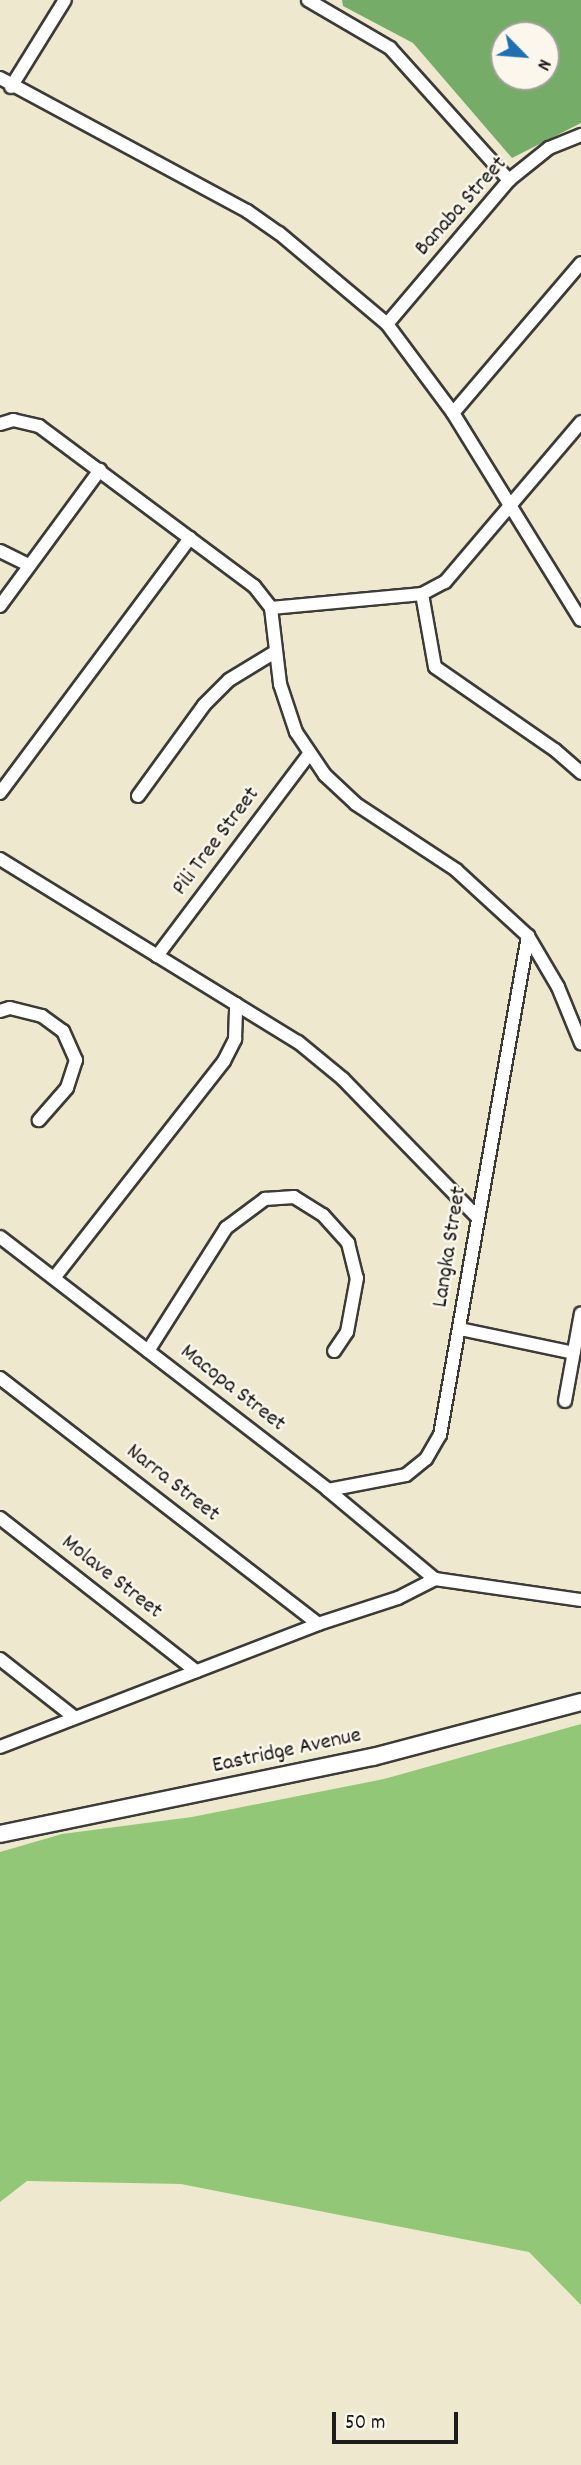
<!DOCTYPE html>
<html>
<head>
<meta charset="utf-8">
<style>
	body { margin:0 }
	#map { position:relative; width:581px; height:2465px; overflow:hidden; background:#eee9ce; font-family:Dekko,sans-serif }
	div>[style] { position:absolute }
	.green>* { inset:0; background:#92c778 }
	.forest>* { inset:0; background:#75ac68 }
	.roads { filter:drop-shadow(2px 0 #3c3b37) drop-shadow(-2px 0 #3c3b37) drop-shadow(0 2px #3c3b37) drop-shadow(0 -2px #3c3b37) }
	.minor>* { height:12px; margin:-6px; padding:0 6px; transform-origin:6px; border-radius:6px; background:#fff }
	.tertiary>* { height:16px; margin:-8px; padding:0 8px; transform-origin:8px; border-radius:8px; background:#fff }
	span { translate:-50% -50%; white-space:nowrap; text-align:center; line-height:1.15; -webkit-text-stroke:5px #fbf7ec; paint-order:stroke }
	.street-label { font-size:23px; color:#1c1c1c }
	.north { position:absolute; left:490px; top:21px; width:70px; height:70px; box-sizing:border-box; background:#fbf7ec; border:2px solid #a29f99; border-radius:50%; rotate:115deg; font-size:19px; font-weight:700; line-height:28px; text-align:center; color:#1c1c1c }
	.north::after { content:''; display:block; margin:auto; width:24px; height:32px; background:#1f6fb2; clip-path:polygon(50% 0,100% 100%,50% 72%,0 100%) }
	.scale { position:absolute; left:332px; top:2412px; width:126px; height:32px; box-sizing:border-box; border:4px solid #1c1c1c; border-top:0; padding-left:9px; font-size:21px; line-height:24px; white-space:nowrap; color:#1c1c1c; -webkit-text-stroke:5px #fbf7ec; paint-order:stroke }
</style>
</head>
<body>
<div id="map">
	<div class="green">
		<i style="clip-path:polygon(581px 1724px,581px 2305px,529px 2252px,181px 2184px,27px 2181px,0 2202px,0 1852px,62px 1834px,192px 1817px,384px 1779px)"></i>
	</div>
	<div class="forest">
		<i style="clip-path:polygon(evenodd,342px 0,581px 0,581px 123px,512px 158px,413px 43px,343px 6px,342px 0,504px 35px,546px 35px,546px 77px,504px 77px,504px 35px)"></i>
	</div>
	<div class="roads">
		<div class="minor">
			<i style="left:308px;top:0;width:95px;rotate:30.3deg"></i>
			<i style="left:390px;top:48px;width:178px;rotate:48deg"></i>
			<i style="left:0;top:78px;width:281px;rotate:28.3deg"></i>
			<i style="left:247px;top:211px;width:39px;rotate:35deg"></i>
			<i style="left:279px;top:233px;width:141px;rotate:40.1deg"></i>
			<i style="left:387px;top:324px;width:111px;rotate:53.4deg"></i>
			<i style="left:453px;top:413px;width:243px;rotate:58.3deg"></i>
			<i style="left:11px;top:87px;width:102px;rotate:-58.2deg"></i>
			<i style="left:387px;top:324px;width:189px;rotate:-49.7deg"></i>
			<i style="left:509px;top:180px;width:51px;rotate:-38.7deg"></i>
			<i style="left:549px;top:148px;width:35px;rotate:-22deg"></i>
			<i style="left:453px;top:413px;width:197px;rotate:-49.5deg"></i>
			<i style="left:0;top:424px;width:14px;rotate:-17deg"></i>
			<i style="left:13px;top:420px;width:27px;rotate:13deg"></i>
			<i style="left:39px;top:426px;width:268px;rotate:36.7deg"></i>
			<i style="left:254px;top:586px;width:28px;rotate:52deg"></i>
			<i style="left:271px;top:608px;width:77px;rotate:83.2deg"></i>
			<i style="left:280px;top:684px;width:51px;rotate:71.6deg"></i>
			<i style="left:296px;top:732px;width:52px;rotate:56deg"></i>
			<i style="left:325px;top:775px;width:42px;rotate:43.1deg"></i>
			<i style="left:356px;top:804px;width:120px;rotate:33.4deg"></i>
			<i style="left:456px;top:870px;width:98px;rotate:42.5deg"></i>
			<i style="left:528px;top:936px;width:59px;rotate:59.5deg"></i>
			<i style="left:558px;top:987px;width:61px;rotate:67.7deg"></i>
			<i style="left:0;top:551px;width:32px;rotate:26deg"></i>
			<i style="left:422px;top:594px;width:74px;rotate:79.9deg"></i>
			<i style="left:435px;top:667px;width:146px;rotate:34.7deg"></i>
			<i style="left:555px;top:750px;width:35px;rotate:41deg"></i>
			<i style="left:0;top:606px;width:169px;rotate:-53.7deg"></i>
			<i style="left:271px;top:608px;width:152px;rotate:-5.3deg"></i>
			<i style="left:422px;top:594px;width:26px;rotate:-28deg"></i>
			<i style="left:445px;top:582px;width:210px;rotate:-49.6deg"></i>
			<i style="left:0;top:793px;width:318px;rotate:-53.3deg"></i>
			<i style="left:138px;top:796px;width:112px;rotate:-54deg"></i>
			<i style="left:204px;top:705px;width:35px;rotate:-45deg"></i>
			<i style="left:229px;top:680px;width:54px;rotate:-31.3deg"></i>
			<i style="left:0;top:859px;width:350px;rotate:31.6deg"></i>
			<i style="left:298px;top:1042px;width:58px;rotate:39.4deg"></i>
			<i style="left:343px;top:1079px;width:192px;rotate:45.8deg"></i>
			<i style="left:157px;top:956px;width:254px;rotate:-53deg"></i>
			<i style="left:0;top:1011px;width:10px;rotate:-17deg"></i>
			<i style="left:10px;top:1008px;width:33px;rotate:14deg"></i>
			<i style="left:42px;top:1016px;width:26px;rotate:36deg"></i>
			<i style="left:63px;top:1031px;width:32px;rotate:66deg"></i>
			<i style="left:76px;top:1060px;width:29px;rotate:108deg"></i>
			<i style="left:67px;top:1088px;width:43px;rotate:131.2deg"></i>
			<i style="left:0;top:1237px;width:414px;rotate:37.6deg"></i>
			<i style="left:328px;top:1490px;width:139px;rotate:39.8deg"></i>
			<i style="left:54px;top:1278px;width:276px;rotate:-51.9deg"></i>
			<i style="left:224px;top:1061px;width:25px;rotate:-63deg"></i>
			<i style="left:235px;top:1039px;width:35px;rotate:-88deg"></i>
			<i style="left:460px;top:1329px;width:116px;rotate:11.9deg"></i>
			<i style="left:148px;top:1351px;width:146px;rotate:-57.6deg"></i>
			<i style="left:226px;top:1228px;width:49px;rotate:-36.6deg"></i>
			<i style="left:265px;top:1199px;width:29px;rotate:-4deg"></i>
			<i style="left:294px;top:1197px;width:34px;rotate:32deg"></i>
			<i style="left:323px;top:1215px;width:38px;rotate:48deg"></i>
			<i style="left:348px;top:1243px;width:36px;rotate:76deg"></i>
			<i style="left:357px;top:1278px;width:55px;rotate:100.5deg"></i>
			<i style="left:347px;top:1332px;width:23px;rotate:124deg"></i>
			<i style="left:0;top:1378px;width:402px;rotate:37.7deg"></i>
			<i style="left:565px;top:1401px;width:89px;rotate:-79.7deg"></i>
			<i style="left:328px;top:1490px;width:79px;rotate:-10.9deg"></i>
			<i style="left:406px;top:1475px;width:26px;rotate:-39deg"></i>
			<i style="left:426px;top:1459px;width:28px;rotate:-60deg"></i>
			<i style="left:440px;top:1435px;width:507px;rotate:-80deg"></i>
			<i style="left:0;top:1518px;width:249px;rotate:38deg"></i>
			<i style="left:435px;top:1579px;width:148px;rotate:8.2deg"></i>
			<i style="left:0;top:1659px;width:94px;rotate:38.1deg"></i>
			<i style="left:0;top:1747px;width:341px;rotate:-21.1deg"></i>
			<i style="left:318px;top:1624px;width:84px;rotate:-18deg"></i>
			<i style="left:398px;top:1598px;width:42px;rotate:-27.2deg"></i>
		</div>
		<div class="tertiary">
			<i style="left:0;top:1834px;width:381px;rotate:-11.7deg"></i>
			<i style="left:373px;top:1757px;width:215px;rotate:-14.8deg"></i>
		</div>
	</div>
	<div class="street-label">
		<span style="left:462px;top:207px;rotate:-48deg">Banaba Street</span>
		<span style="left:217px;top:842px;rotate:-53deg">Pili Tree Street</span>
		<span style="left:451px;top:1247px;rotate:-81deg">Langka Street</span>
		<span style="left:232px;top:1389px;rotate:38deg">Macopa Street</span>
		<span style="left:172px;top:1484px;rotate:38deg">Narra Street</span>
		<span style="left:111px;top:1578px;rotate:38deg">Molave Street</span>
		<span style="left:287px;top:1752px;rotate:-12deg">Eastridge Avenue</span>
	</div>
	<div class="north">N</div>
	<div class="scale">50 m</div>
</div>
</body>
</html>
